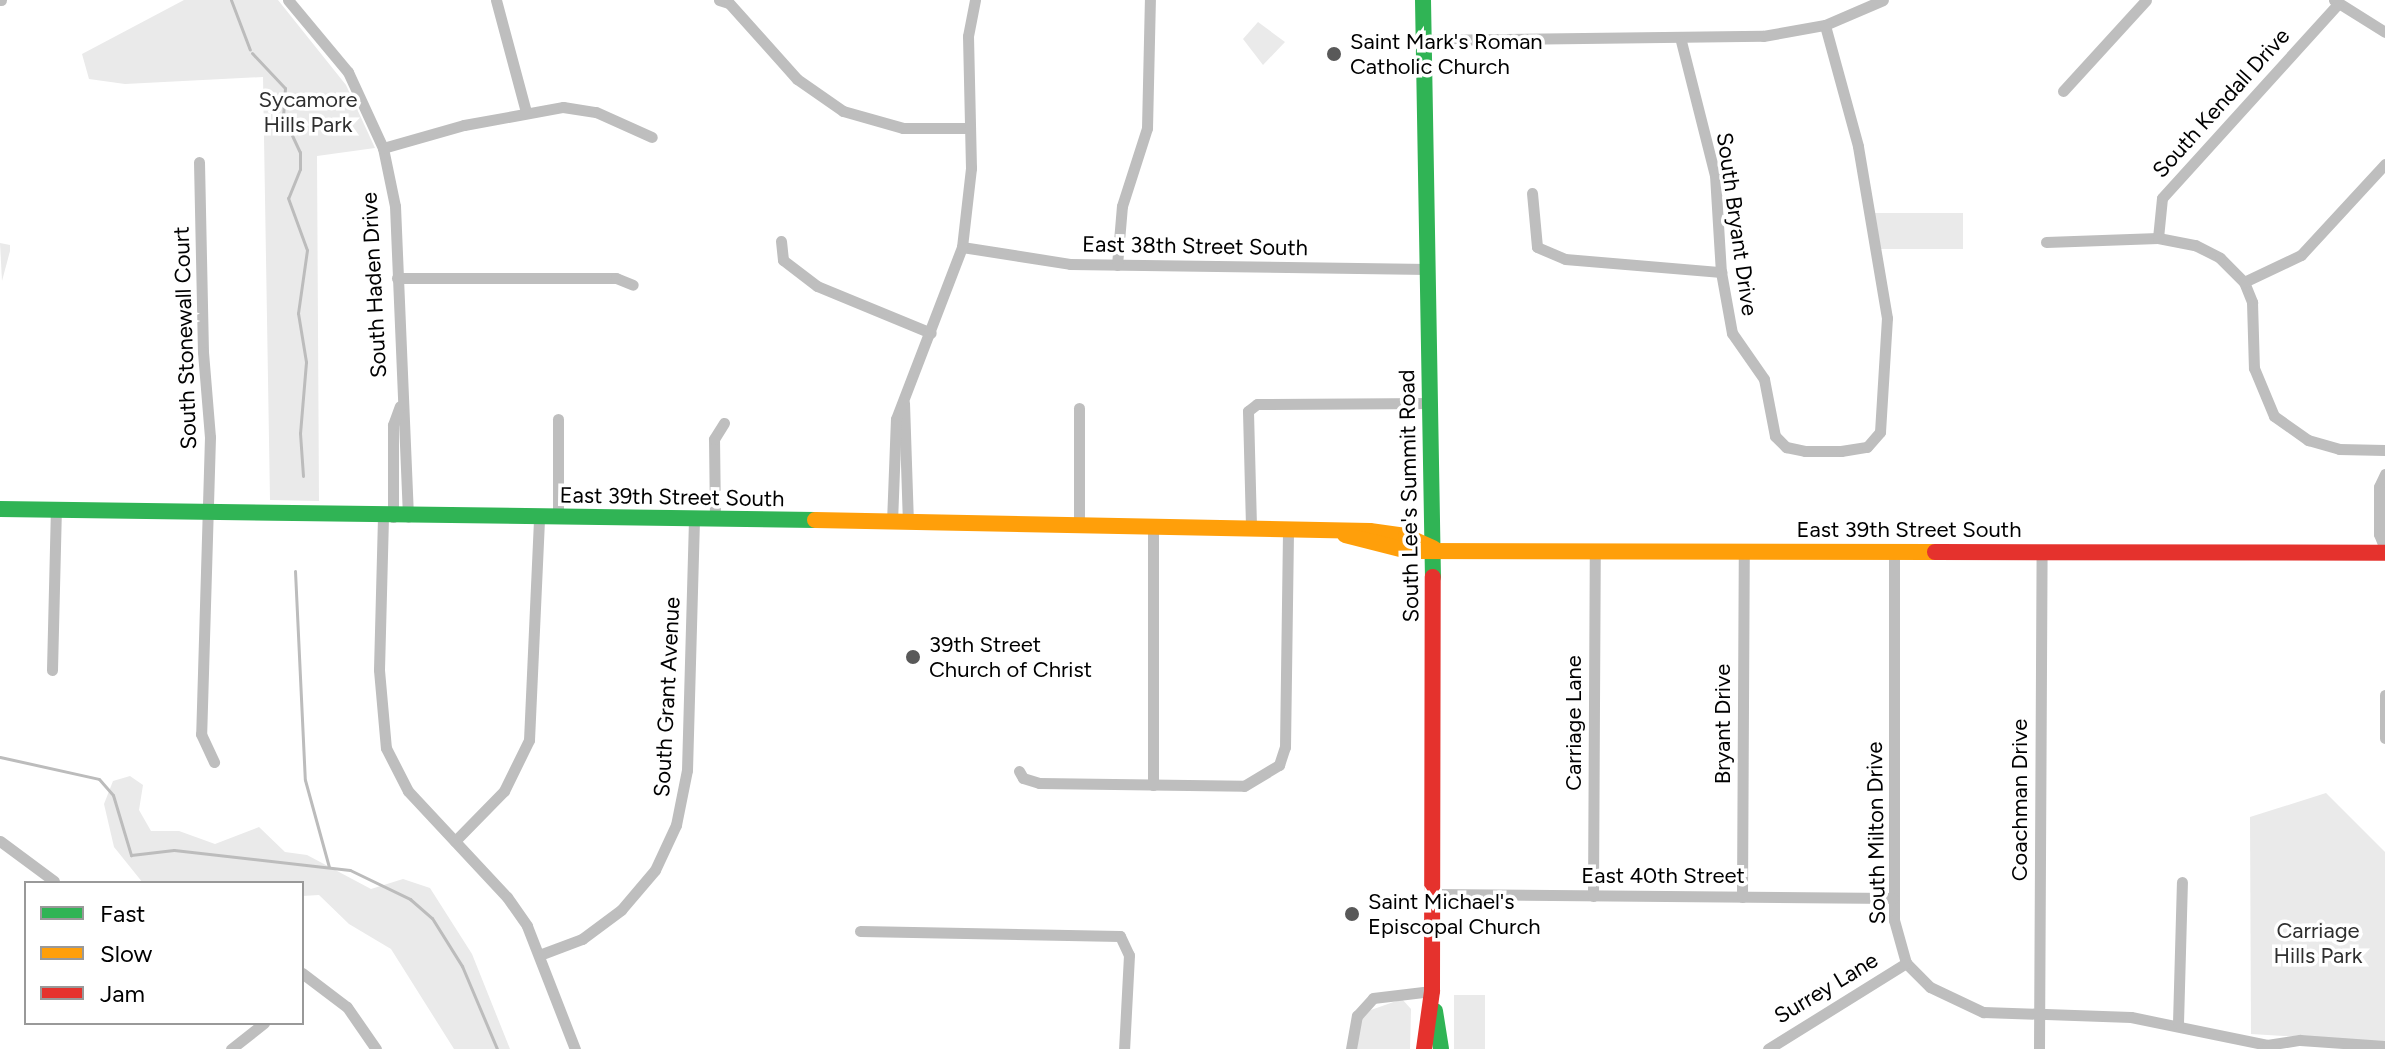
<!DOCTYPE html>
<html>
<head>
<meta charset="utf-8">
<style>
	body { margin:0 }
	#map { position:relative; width:2385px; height:1049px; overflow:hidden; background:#fff; font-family:Figtree,sans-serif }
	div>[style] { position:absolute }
	.green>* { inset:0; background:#eaeaea; transform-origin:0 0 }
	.stream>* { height:3px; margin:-1.5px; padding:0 1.5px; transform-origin:1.5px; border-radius:1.5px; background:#bcbcbc }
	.street>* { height:11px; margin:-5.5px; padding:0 5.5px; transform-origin:5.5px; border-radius:5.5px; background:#bebebe }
	.fast>* { height:16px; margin:-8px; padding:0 8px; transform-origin:8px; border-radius:8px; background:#30b455 }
	.slow>* { height:16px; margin:-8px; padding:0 8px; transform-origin:8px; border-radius:8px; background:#ff9f0a }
	.jam>* { height:16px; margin:-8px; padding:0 8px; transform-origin:8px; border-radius:8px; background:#e5322d }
	.dots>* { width:22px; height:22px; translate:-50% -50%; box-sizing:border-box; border:4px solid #fff; border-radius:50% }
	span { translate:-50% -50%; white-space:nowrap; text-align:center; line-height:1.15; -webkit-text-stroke:7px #fff; paint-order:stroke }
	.poi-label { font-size:22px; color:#000 }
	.left { translate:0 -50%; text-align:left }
	.park-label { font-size:22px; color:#2f2f2f }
	.street-label { font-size:22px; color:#000 }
	.legend { position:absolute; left:24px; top:881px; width:280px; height:144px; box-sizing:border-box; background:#fff; border:2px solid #999; margin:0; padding:10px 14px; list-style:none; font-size:24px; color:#000 }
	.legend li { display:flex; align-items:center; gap:16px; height:40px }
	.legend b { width:40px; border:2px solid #999 }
</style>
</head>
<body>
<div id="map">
	<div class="green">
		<i style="clip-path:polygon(184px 0,278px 0,346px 85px,375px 148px,317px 156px,319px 501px,270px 500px,263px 77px,125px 84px,89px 79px,82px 54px)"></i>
		<i style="clip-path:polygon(1258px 22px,1285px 42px,1263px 65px,1243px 39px)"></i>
		<i style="left:1875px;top:213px;width:88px;height:36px"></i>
		<i style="clip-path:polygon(0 243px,10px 245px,10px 251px,2px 281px)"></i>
		<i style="clip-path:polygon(130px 776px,143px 785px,139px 810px,151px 831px,179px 831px,215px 844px,259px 827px,285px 852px,307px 855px,371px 889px,403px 879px,430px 888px,472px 954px,510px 1049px,454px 1049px,391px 949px,349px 924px,319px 895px,302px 896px,302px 883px,143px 883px,114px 847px,104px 804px,113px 781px)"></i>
		<i style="clip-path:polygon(2326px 793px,2385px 852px,2385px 1042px,2251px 1034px,2250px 817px)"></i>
		<i style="left:1454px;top:995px;width:31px;height:54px"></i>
		<i style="clip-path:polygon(1402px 999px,1411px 1009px,1410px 1049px,1357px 1049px,1360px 1022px,1368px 1011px)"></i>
	</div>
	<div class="stream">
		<i style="left:231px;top:0;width:53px;rotate:69.2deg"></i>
		<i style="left:252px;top:53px;width:48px;rotate:46.7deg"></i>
		<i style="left:285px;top:88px;width:28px;rotate:94deg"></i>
		<i style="left:283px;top:116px;width:40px;rotate:65deg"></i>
		<i style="left:300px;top:152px;width:17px;rotate:90deg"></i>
		<i style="left:300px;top:169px;width:31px;rotate:112deg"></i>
		<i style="left:288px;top:198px;width:55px;rotate:69.9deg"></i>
		<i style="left:307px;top:250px;width:64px;rotate:98.1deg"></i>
		<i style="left:298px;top:313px;width:50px;rotate:80.7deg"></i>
		<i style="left:306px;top:362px;width:71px;rotate:94.8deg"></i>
		<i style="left:300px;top:433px;width:43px;rotate:86deg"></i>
		<i style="left:295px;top:571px;width:209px;rotate:87.3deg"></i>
		<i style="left:305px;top:780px;width:90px;rotate:74.6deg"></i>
		<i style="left:0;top:757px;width:101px;rotate:12.5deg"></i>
		<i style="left:99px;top:779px;width:21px;rotate:49deg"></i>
		<i style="left:113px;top:795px;width:63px;rotate:73.3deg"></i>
		<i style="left:131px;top:855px;width:43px;rotate:-6.6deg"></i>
		<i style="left:174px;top:850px;width:177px;rotate:6.5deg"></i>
		<i style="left:350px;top:870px;width:67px;rotate:25.8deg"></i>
		<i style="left:410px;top:899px;width:29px;rotate:41deg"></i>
		<i style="left:432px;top:918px;width:57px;rotate:58deg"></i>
		<i style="left:462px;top:966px;width:90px;rotate:67.1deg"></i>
	</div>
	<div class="street">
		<i style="left:0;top:0;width:1px"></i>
		<i style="left:288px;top:0;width:94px;rotate:50.2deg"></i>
		<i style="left:348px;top:72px;width:84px;rotate:65.3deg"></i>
		<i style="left:383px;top:148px;width:59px;rotate:78.3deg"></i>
		<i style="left:395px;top:206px;width:311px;rotate:87.6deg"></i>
		<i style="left:496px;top:0;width:116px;rotate:75deg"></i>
		<i style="left:719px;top:0;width:10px;rotate:17deg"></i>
		<i style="left:729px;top:3px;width:102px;rotate:48.2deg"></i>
		<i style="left:797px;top:79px;width:56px;rotate:34.8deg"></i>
		<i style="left:843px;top:111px;width:62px;rotate:15.8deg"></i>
		<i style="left:903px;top:128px;width:67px"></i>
		<i style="left:2334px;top:0;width:60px;rotate:32.1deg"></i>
		<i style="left:1424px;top:40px;width:339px;rotate:-0.7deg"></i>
		<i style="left:1763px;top:36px;width:63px;rotate:-10.1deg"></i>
		<i style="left:1825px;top:25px;width:63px;rotate:-23.3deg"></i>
		<i style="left:1681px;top:41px;width:138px;rotate:75.8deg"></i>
		<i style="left:1715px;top:175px;width:97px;rotate:86.5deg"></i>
		<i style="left:1721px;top:272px;width:62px;rotate:79.8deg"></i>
		<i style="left:1732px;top:333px;width:56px;rotate:55.2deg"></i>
		<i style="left:1764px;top:379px;width:58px;rotate:79.1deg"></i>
		<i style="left:1775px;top:436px;width:16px;rotate:45deg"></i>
		<i style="left:1786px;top:447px;width:19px;rotate:12deg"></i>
		<i style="left:1805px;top:451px;width:36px"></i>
		<i style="left:1841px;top:451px;width:26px;rotate:-9deg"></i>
		<i style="left:1867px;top:447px;width:20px;rotate:-49deg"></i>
		<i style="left:1880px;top:432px;width:114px;rotate:-86.5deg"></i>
		<i style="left:1887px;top:318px;width:174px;rotate:-99.6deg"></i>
		<i style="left:1858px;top:146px;width:125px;rotate:-105.3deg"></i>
		<i style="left:2063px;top:91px;width:123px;rotate:-47.6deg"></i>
		<i style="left:383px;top:148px;width:84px;rotate:-15.9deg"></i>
		<i style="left:464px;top:125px;width:101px;rotate:-10.3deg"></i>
		<i style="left:563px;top:107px;width:33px;rotate:9deg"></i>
		<i style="left:596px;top:112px;width:61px;rotate:24.1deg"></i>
		<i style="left:199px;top:162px;width:190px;rotate:88.8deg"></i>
		<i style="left:203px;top:352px;width:85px;rotate:85.3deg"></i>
		<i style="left:210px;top:437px;width:297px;rotate:91.7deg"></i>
		<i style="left:201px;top:734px;width:31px;rotate:65deg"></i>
		<i style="left:1532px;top:193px;width:54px;rotate:84.7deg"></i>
		<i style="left:1537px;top:247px;width:30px;rotate:23deg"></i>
		<i style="left:1565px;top:259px;width:157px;rotate:4.8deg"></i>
		<i style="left:2158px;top:238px;width:40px;rotate:-84.3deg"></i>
		<i style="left:2162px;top:198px;width:261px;rotate:-47.8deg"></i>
		<i style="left:781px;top:241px;width:19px;rotate:84deg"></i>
		<i style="left:783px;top:260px;width:43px;rotate:37.4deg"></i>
		<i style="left:817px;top:286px;width:123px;rotate:22.4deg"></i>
		<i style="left:2046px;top:242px;width:112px;rotate:-2deg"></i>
		<i style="left:2158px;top:238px;width:38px;rotate:11deg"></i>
		<i style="left:2195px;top:245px;width:28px;rotate:27deg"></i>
		<i style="left:2220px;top:258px;width:34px;rotate:45deg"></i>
		<i style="left:2244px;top:282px;width:22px;rotate:68deg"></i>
		<i style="left:2252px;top:302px;width:66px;rotate:88.3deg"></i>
		<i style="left:2254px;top:368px;width:52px;rotate:67.4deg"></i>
		<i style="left:2274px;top:416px;width:42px;rotate:35.2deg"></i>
		<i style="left:2308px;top:440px;width:32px;rotate:16deg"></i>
		<i style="left:2339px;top:449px;width:46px;rotate:1.2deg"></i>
		<i style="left:962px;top:247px;width:109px;rotate:8.9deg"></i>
		<i style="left:1070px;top:264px;width:358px;rotate:0.8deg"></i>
		<i style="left:1117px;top:265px;width:59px;rotate:-85.2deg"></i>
		<i style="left:1122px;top:206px;width:82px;rotate:-72.2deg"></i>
		<i style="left:1147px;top:128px;width:128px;rotate:-88.7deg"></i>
		<i style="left:397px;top:278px;width:219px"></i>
		<i style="left:616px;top:278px;width:18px;rotate:22deg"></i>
		<i style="left:2244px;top:282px;width:63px;rotate:-25.3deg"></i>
		<i style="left:2301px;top:255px;width:124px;rotate:-47.3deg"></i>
		<i style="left:904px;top:403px;width:119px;rotate:88.1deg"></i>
		<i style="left:558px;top:419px;width:99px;rotate:90deg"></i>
		<i style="left:2385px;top:474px;width:14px;rotate:115deg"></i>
		<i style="left:2379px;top:487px;width:47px;rotate:90deg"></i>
		<i style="left:2379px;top:534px;width:16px;rotate:68deg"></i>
		<i style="left:383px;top:517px;width:153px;rotate:91.5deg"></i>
		<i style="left:379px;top:670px;width:78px;rotate:84.9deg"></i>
		<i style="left:386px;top:748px;width:48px;rotate:62.9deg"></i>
		<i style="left:408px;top:791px;width:145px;rotate:47deg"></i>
		<i style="left:507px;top:897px;width:35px;rotate:55deg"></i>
		<i style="left:527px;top:926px;width:132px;rotate:68.7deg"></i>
		<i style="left:393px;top:517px;width:92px;rotate:-90deg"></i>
		<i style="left:393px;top:425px;width:20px;rotate:-70deg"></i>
		<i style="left:715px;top:519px;width:80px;rotate:-90.7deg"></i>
		<i style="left:714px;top:439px;width:19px;rotate:-58deg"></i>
		<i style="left:892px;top:522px;width:103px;rotate:-87.8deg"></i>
		<i style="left:896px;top:419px;width:184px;rotate:-69deg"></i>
		<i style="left:962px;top:247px;width:80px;rotate:-83.5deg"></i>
		<i style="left:971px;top:168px;width:132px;rotate:-91.3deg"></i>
		<i style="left:968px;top:36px;width:37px;rotate:-79deg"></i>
		<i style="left:1079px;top:522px;width:114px;rotate:-90deg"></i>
		<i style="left:1251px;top:526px;width:115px;rotate:-91.5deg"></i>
		<i style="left:1248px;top:411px;width:11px;rotate:-38deg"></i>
		<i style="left:1257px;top:404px;width:174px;rotate:-0.3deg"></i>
		<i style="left:1894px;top:552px;width:368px;rotate:90deg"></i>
		<i style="left:1894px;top:920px;width:45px;rotate:74.4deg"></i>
		<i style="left:1906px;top:963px;width:34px;rotate:45deg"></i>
		<i style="left:1930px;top:987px;width:59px;rotate:25.3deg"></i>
		<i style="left:1983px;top:1012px;width:148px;rotate:1.9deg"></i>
		<i style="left:2131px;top:1017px;width:139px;rotate:11.6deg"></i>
		<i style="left:2267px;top:1045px;width:33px;rotate:-9deg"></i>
		<i style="left:2300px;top:1040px;width:85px;rotate:4deg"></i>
		<i style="left:52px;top:670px;width:160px;rotate:-88.6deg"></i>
		<i style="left:2385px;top:695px;width:43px;rotate:90deg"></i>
		<i style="left:1019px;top:771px;width:8px;rotate:60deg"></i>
		<i style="left:1023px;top:778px;width:17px;rotate:17deg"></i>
		<i style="left:1039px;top:783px;width:205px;rotate:0.8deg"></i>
		<i style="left:1244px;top:786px;width:41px;rotate:-31deg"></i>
		<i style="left:1279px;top:765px;width:19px;rotate:-72deg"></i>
		<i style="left:1285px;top:747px;width:219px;rotate:-89.2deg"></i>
		<i style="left:1153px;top:785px;width:261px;rotate:-90deg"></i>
		<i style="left:0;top:841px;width:67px;rotate:36.5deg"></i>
		<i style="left:455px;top:841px;width:70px;rotate:-45.6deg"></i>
		<i style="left:504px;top:791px;width:57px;rotate:-63.9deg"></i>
		<i style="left:529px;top:740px;width:223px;rotate:-87.4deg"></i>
		<i style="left:1432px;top:894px;width:461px;rotate:0.5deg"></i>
		<i style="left:1593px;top:896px;width:346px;rotate:-89.7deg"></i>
		<i style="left:1742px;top:897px;width:346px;rotate:-89.7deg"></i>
		<i style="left:860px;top:931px;width:260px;rotate:1.1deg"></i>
		<i style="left:1120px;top:936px;width:21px;rotate:65deg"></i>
		<i style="left:1129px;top:955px;width:94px;rotate:93deg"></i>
		<i style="left:542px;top:954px;width:43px;rotate:-20.6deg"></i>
		<i style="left:582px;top:939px;width:49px;rotate:-36.6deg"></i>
		<i style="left:621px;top:910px;width:52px;rotate:-49.6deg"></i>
		<i style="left:655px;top:870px;width:50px;rotate:-65deg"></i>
		<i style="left:676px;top:825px;width:56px;rotate:-78.7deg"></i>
		<i style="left:687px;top:770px;width:251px;rotate:-88.4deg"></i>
		<i style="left:302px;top:973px;width:56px;rotate:37.1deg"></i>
		<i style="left:347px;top:1007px;width:51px;rotate:55.4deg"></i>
		<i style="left:2178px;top:1023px;width:141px;rotate:-88.4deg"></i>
		<i style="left:231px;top:1049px;width:42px;rotate:-38.2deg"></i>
		<i style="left:1351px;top:1049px;width:34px;rotate:-80deg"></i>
		<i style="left:1357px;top:1016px;width:24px;rotate:-48deg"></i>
		<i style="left:1373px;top:998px;width:59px;rotate:-6.8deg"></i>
		<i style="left:1768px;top:1049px;width:163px;rotate:-31.9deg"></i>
		<i style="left:2039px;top:1049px;width:497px;rotate:-89.7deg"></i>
	</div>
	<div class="fast">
		<i style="left:1423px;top:0;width:577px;rotate:89.01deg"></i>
		<i style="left:0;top:509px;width:815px;rotate:0.77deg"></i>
		<i style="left:1435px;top:1011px;width:38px;rotate:81deg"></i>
	</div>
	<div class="slow">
		<i style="left:815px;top:520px;width:555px;rotate:1.14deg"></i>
		<i style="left:1370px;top:531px;width:36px;rotate:8deg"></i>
		<i style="left:1406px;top:536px;width:30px;rotate:24deg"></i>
		<i style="left:1345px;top:535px;width:65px;rotate:14.3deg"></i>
		<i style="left:1408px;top:551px;width:527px;rotate:0.11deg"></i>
	</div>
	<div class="jam">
		<i style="left:1935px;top:552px;width:450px;rotate:0.1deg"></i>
		<i style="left:1424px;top:1049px;width:59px;rotate:-82.1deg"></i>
		<i style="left:1432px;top:991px;width:414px;rotate:-89.9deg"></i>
	</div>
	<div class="dots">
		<i style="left:1334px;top:54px;background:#595959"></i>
		<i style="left:913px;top:657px;background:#595959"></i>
		<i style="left:1352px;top:914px;background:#595959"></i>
	</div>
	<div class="poi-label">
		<span class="left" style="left:1350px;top:54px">Saint Mark's Roman<br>Catholic Church</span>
		<span class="left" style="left:929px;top:657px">39th Street<br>Church of Christ</span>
		<span class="left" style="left:1368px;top:914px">Saint Michael's<br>Episcopal Church</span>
	</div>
	<div class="park-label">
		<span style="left:308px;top:112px">Sycamore<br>Hills Park</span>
		<span style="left:2318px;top:943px">Carriage<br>Hills Park</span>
	</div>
	<div class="street-label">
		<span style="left:2221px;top:103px;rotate:-48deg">South Kendall Drive</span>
		<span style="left:1737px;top:224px;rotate:82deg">South Bryant Drive</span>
		<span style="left:1195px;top:246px;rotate:1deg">East 38th Street South</span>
		<span style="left:374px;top:285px;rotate:-93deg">South Haden Drive</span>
		<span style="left:185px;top:338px;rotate:-92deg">South Stonewall Court</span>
		<span style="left:1409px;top:496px;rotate:-91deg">South Lee's Summit Road</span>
		<span style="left:672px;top:497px;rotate:1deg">East 39th Street South</span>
		<span style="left:1909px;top:530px">East 39th Street South</span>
		<span style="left:667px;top:697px;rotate:-87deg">South Grant Avenue</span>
		<span style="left:1574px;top:723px;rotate:-90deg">Carriage Lane</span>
		<span style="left:1723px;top:724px;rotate:-90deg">Bryant Drive</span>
		<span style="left:2020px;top:800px;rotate:-90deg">Coachman Drive</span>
		<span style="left:1876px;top:833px;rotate:-91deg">South Milton Drive</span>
		<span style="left:1663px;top:876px">East 40th Street</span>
		<span style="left:1826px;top:988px;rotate:-31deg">Surrey Lane</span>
	</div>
	<ul class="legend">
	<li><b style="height:10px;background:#30b455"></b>Fast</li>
	<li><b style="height:10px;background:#ff9f0a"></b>Slow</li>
	<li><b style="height:10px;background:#e5322d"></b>Jam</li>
	</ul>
</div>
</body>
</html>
